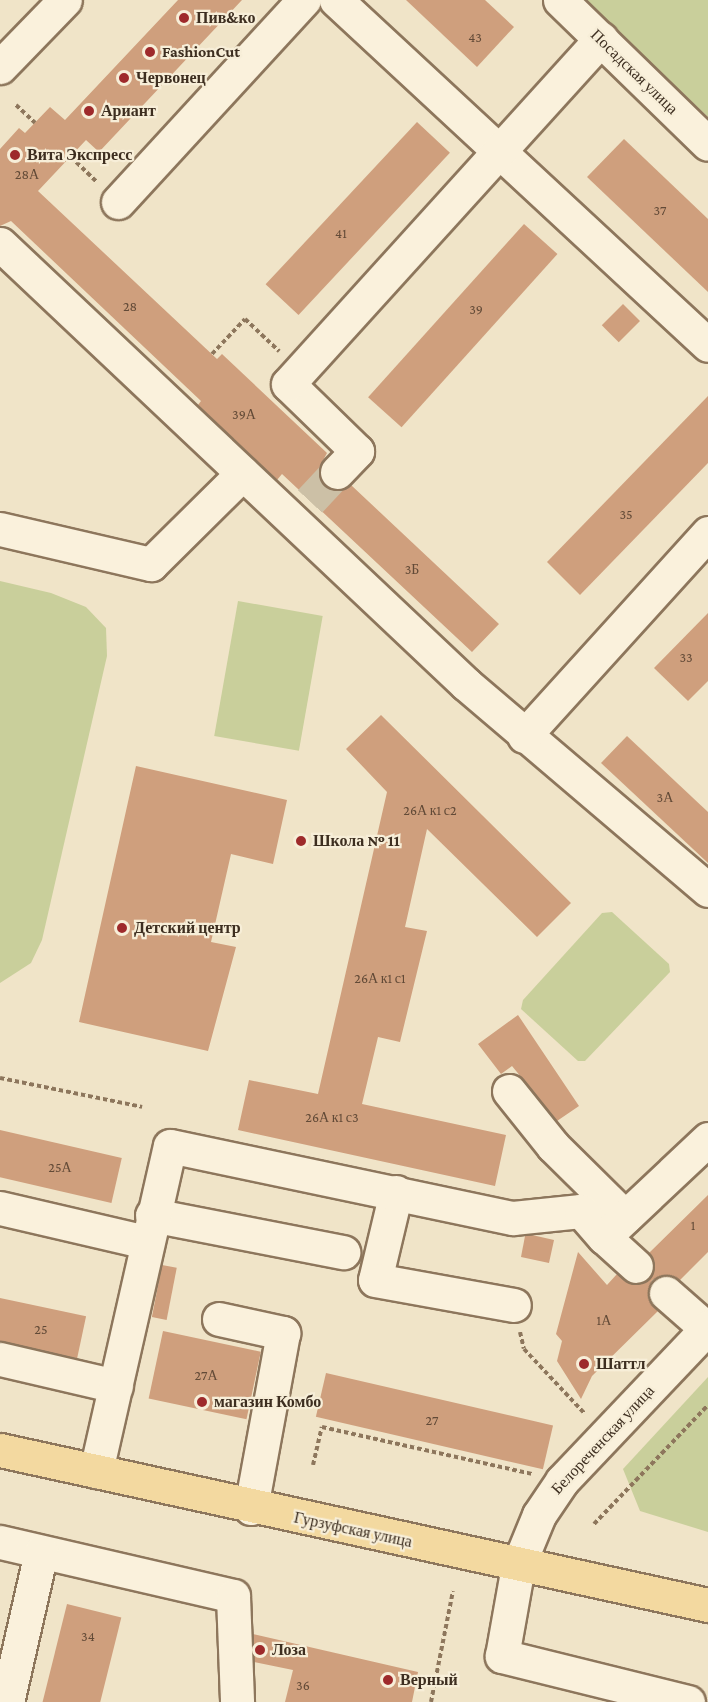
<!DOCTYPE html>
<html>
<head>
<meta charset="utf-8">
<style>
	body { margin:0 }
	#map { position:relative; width:708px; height:1702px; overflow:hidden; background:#f0e4c8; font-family:"Crimson Pro",serif }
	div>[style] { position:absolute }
	.green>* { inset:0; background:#c9cf9b; transform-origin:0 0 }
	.building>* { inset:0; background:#cf9f7d; transform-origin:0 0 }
	.minor-tunnel>* { height:33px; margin-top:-16.5px; transform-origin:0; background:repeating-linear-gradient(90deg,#ccc0a6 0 33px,transparent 0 49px) }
	.path>* { height:4px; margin-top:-2px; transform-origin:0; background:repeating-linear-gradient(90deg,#8d765c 0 4.5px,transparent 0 7.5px) }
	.roads { filter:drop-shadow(2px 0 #8d765c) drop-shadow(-2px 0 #8d765c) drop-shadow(0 2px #8d765c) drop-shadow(0 -2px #8d765c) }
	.minor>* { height:33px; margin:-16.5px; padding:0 16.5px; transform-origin:16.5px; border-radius:16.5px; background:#faf1dc }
	.major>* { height:33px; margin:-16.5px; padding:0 16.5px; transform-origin:16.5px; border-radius:16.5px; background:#f3d9a0 }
	.dots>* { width:16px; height:16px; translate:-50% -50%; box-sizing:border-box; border:3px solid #f7eed8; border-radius:50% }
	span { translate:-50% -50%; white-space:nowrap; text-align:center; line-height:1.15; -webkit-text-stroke:4.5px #f7eed8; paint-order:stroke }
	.number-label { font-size:14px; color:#624a37 }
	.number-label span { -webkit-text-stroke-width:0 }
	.poi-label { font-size:16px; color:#3d2e20; font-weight:700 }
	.left { translate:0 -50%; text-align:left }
	.street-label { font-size:16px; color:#3d2e20 }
</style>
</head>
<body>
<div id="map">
	<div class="green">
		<i style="clip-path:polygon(584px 0,708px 0,708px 117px)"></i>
		<i style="clip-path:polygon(0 581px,51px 593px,86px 607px,106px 628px,107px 656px,42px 940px,31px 963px,0 983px)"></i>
		<i style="left:238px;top:601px;width:86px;height:137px;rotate:10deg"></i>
		<i style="clip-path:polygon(612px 912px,669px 964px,670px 972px,585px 1061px,578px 1061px,521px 1009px,523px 1000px,602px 913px)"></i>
		<i style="clip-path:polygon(708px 1377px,708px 1532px,640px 1511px,623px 1469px)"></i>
	</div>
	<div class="building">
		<i style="clip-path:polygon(178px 0,242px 0,99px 152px,86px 140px,38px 191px,217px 359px,222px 354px,327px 453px,319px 468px,325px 486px,342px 490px,351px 485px,499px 624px,472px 652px,282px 474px,277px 480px,198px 405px,201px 401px,11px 221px,0 226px,0 149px,19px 128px,25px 133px,50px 107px,65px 120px)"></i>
		<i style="clip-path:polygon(406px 0,485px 0,514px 27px,477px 67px)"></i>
		<i style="left:417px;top:122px;width:45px;height:222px;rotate:43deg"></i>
		<i style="clip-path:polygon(624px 139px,708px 219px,708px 292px,587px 177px)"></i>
		<i style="left:524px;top:224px;width:45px;height:233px;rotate:42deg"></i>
		<i style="left:623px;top:304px;width:24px;height:30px;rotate:45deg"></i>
		<i style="clip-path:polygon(708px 396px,708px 463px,580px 595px,547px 562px)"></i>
		<i style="clip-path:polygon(708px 613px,708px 681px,688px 701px,654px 668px)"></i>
		<i style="clip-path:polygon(381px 715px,571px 903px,537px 937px,427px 829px,405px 927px,427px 931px,400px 1042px,378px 1037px,362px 1104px,506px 1135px,495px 1186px,238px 1130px,249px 1080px,318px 1094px,387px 792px,346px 749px)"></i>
		<i style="clip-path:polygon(627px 736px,708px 812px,708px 863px,601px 763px)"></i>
		<i style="clip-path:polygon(136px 766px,287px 800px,273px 864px,231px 854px,211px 942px,236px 947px,208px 1051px,79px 1022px)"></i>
		<i style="clip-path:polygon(518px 1015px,579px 1106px,557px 1121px,512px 1066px,501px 1074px,478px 1044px)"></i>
		<i style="left:0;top:1130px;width:125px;height:46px;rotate:13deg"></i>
		<i style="clip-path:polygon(708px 1195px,708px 1252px,680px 1280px,669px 1275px,652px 1280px,648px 1298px,658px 1311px,592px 1376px,581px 1399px,557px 1361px,562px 1341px,556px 1334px,578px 1252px,607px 1285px,617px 1274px,631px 1284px,642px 1284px,654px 1271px,649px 1253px)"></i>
		<i style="clip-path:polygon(532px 1235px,554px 1240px,549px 1263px,521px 1257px,525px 1236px)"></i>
		<i style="left:162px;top:1265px;width:15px;height:53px;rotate:11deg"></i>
		<i style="left:0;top:1298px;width:88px;height:43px;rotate:12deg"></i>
		<i style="left:163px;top:1331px;width:100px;height:69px;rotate:12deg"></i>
		<i style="left:326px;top:1373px;width:233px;height:45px;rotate:13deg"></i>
		<i style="left:67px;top:1604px;width:56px;height:101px;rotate:14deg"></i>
		<i style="clip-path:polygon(253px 1634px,418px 1672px,412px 1702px,285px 1702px,293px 1670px,254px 1662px)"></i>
	</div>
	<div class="minor-tunnel">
		<i style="left:310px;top:501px;width:40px;rotate:-47deg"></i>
	</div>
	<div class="path">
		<i style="left:16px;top:105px;width:26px;rotate:43deg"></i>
		<i style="left:71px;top:157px;width:37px;rotate:44deg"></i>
		<i style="left:212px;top:354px;width:48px;rotate:-46.7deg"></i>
		<i style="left:245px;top:319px;width:47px;rotate:43.3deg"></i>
		<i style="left:0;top:1078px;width:145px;rotate:11.5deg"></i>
		<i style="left:520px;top:1332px;width:17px;rotate:77deg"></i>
		<i style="left:524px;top:1349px;width:88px;rotate:46.8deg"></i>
		<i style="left:313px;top:1465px;width:39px;rotate:-77deg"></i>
		<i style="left:322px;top:1427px;width:215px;rotate:12.6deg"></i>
		<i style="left:594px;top:1524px;width:165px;rotate:-46.2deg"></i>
		<i style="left:431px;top:1702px;width:113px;rotate:-78.8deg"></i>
	</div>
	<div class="roads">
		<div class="minor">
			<i style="left:336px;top:0;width:507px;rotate:42.84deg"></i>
			<i style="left:560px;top:0;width:206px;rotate:44.2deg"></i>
			<i style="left:0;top:67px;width:93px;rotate:-45.9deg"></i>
			<i style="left:118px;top:202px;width:275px;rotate:-47.4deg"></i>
			<i style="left:0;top:244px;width:641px;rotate:43.36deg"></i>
			<i style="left:466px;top:684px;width:318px;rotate:40.4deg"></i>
			<i style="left:337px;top:472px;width:29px;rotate:-46deg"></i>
			<i style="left:357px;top:451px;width:96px;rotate:-135.8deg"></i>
			<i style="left:288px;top:384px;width:466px;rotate:-47.8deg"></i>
			<i style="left:0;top:529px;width:155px;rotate:13.1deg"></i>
			<i style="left:151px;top:564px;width:129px;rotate:-44.7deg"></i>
			<i style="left:524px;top:736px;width:274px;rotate:-47.8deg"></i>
			<i style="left:509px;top:1091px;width:70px;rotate:51.3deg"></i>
			<i style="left:553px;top:1146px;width:101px;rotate:44.6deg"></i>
			<i style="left:396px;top:1192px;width:90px;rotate:103.4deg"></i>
			<i style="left:375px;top:1280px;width:141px;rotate:10.2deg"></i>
			<i style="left:0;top:1208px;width:150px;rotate:13.1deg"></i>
			<i style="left:152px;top:1215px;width:195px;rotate:11deg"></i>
			<i style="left:604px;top:1237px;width:43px;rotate:42.2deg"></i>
			<i style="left:666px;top:1293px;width:55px;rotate:41.3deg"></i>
			<i style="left:219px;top:1319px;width:66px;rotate:12.3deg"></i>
			<i style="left:283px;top:1333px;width:178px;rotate:100.4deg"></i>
			<i style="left:0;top:1359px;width:119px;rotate:13.1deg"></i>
			<i style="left:96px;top:1471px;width:333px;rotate:-77.2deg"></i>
			<i style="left:170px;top:1146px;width:350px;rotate:11.9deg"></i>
			<i style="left:513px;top:1218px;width:68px;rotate:-5.9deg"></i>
			<i style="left:581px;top:1211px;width:35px;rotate:49deg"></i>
			<i style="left:604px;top:1237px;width:143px;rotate:-43.3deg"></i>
			<i style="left:0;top:1542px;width:239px;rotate:13deg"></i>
			<i style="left:233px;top:1596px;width:106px;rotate:87.8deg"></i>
			<i style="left:7px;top:1702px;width:154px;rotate:-77.2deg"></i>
			<i style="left:688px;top:1702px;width:192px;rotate:-166.1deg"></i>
			<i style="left:502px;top:1656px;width:91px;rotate:-79.9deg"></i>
			<i style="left:518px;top:1566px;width:55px;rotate:-67.6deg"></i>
			<i style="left:539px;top:1515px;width:41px;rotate:-55.9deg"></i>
			<i style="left:562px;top:1481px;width:212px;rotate:-46.5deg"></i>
		</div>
		<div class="major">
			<i style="left:0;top:1450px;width:725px;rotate:12.35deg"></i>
		</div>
	</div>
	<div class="dots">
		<i style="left:184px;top:18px;background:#9e2a2b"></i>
		<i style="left:150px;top:52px;background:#9e2a2b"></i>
		<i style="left:124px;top:78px;background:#9e2a2b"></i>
		<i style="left:89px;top:111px;background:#9e2a2b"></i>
		<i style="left:15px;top:155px;background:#9e2a2b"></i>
		<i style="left:301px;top:841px;background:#9e2a2b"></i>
		<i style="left:122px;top:928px;background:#9e2a2b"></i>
		<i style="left:584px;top:1364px;background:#9e2a2b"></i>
		<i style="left:202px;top:1402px;background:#9e2a2b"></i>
		<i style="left:260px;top:1650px;background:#9e2a2b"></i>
		<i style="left:388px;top:1680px;background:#9e2a2b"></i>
	</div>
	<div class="number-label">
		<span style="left:475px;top:37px">43</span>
		<span style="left:27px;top:174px">28А</span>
		<span style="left:660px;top:210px">37</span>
		<span style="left:341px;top:233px">41</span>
		<span style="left:130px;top:306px">28</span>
		<span style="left:476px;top:309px">39</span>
		<span style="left:244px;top:414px">39А</span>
		<span style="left:626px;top:514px">35</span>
		<span style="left:412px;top:569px">3Б</span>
		<span style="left:686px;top:657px">33</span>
		<span style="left:665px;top:797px">3А</span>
		<span style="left:430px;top:810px">26А к1 с2</span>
		<span style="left:380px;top:978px">26А к1 с1</span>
		<span style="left:332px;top:1117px">26А к1 с3</span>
		<span style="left:60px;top:1167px">25А</span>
		<span style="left:693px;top:1225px">1</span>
		<span style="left:604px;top:1320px">1А</span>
		<span style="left:41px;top:1329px">25</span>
		<span style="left:206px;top:1375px">27А</span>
		<span style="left:432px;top:1420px">27</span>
		<span style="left:88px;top:1636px">34</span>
		<span style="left:303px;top:1685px">36</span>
	</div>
	<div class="poi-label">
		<span class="left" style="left:196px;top:18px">Пив&amp;ко</span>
		<span class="left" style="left:162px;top:52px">FashionCut</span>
		<span class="left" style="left:136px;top:78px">Червонец</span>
		<span class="left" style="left:101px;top:111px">Ариант</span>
		<span class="left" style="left:27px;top:155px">Вита Экспресс</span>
		<span class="left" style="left:313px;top:841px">Школа № 11</span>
		<span class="left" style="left:134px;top:928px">Детский центр</span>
		<span class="left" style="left:596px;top:1364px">Шаттл</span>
		<span class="left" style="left:214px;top:1402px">магазин Комбо</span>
		<span class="left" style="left:272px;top:1650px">Лоза</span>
		<span class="left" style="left:400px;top:1680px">Верный</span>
	</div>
	<div class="street-label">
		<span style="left:634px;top:72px;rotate:44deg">Посадская улица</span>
		<span style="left:603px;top:1440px;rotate:-47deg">Белореченская улица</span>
		<span style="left:353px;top:1530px;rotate:12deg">Гурзуфская улица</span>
	</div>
</div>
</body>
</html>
